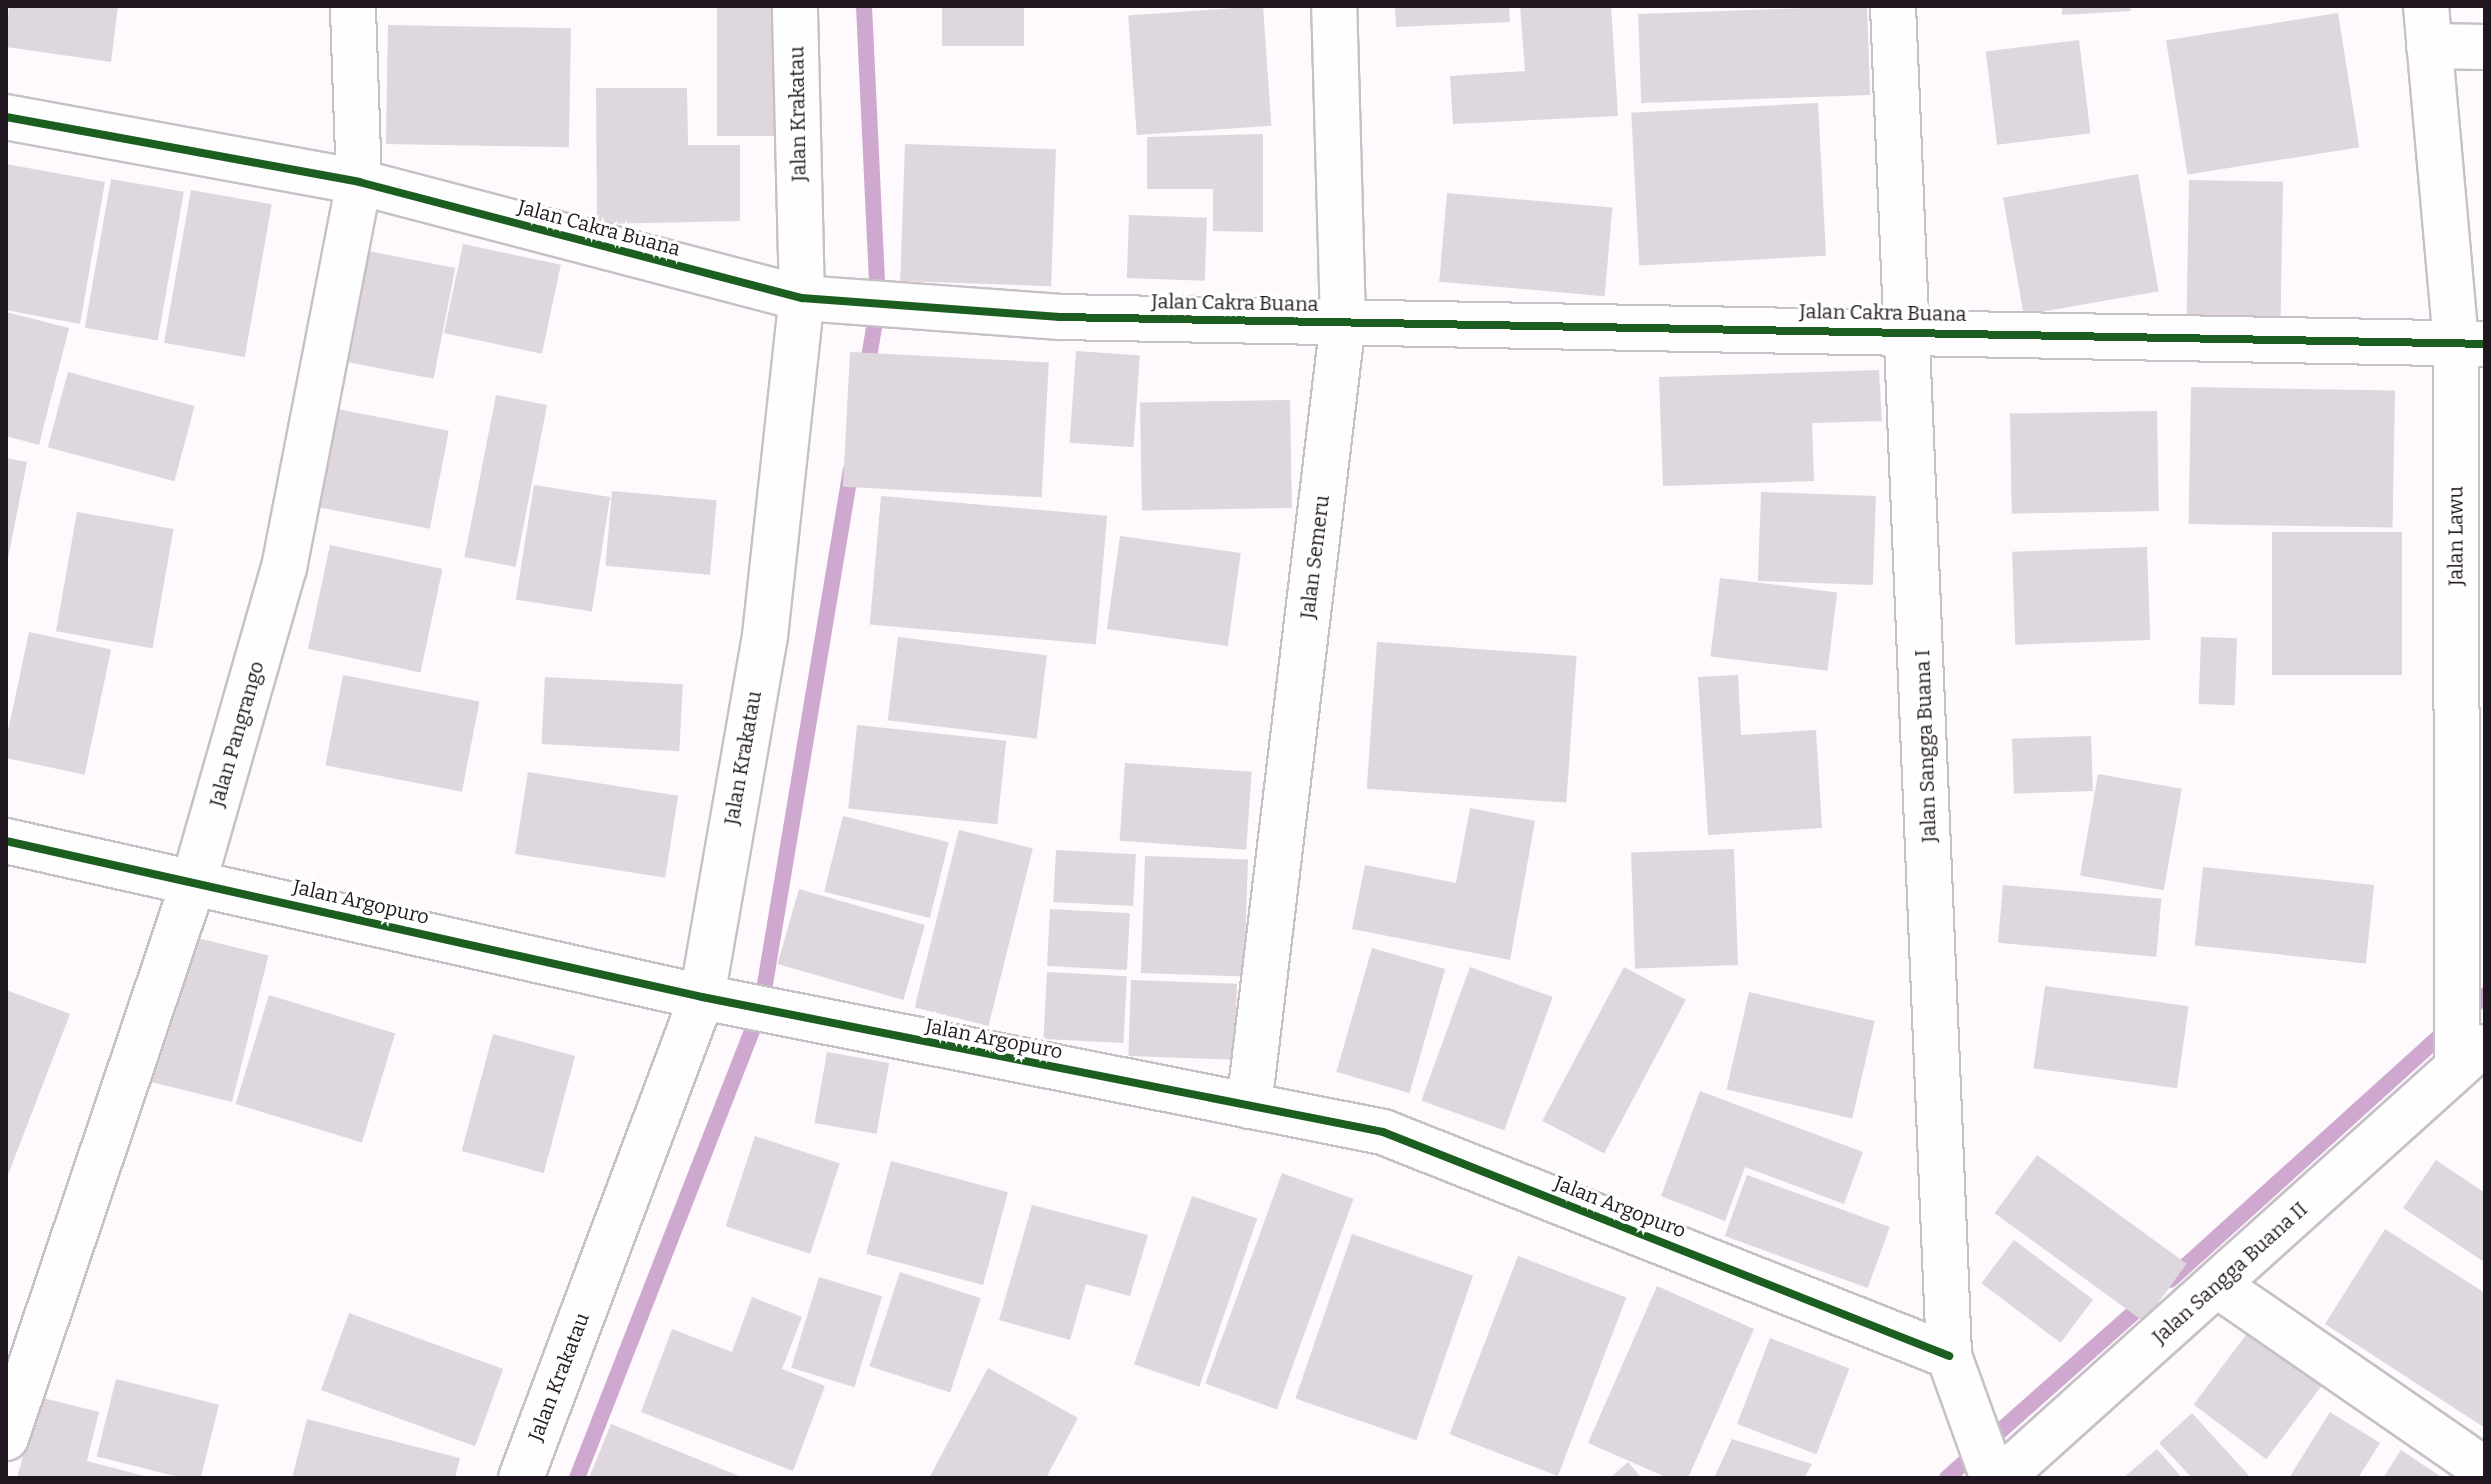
<!DOCTYPE html>
<html>
<head>
<meta charset="utf-8">
<style>
	body { margin:0 }
	#map { position:relative; width:2491px; height:1484px; overflow:hidden; background:#fdf9fc; font-family:Bitter,serif }
	div>[style] { position:absolute }
	.stream>* { height:16px; margin:-8px; padding:0 8px; transform-origin:8px; border-radius:8px; background:#cea8ce }
	.building>* { inset:0; background:#ded7dd; transform-origin:0 0 }
	.roads { filter:drop-shadow(2px 0 #c7c0c7) drop-shadow(-2px 0 #c7c0c7) drop-shadow(0 2px #c7c0c7) drop-shadow(0 -2px #c7c0c7) }
	.minor>* { height:44px; margin:-22px; padding:0 22px; transform-origin:22px; border-radius:22px; background:#fffeff }
	.cycleway>* { height:8px; margin:-4px; padding:0 4px; transform-origin:4px; border-radius:4px; background:#1b5e20 }
	span { translate:-50% -50%; white-space:nowrap; text-align:center; line-height:1.15; -webkit-text-stroke:6px #fff; paint-order:stroke }
	.street-label { font-size:20px; color:#20161f }
	.frame { position:absolute; inset:0; border:8px solid #20161f; pointer-events:none }
</style>
</head>
<body>
<div id="map">
	<div class="stream">
		<i style="left:864px;top:6px;width:298px;rotate:87.3deg"></i>
		<i style="left:878px;top:304px;width:72px;rotate:99.6deg"></i>
		<i style="left:2170px;top:1280px;width:425px;rotate:-42.1deg"></i>
		<i style="left:577px;top:1478px;width:505px;rotate:-68.62deg"></i>
		<i style="left:761px;top:1008px;width:546px;rotate:-80.52deg"></i>
		<i style="left:1947px;top:1478px;width:267px;rotate:-41.5deg"></i>
	</div>
	<div class="building">
		<i style="clip-path:polygon(9px 6px,118px 6px,111px 62px,6px 47px)"></i>
		<i style="left:717px;top:6px;width:65px;height:130px"></i>
		<i style="left:942px;top:6px;width:82px;height:40px"></i>
		<i style="left:1263px;top:6px;width:120px;height:135px;rotate:86deg"></i>
		<i style="clip-path:polygon(1395px 6px,1509px 6px,1510px 22px,1396px 27px)"></i>
		<i style="clip-path:polygon(1520px 6px,1611px 6px,1618px 116px,1453px 124px,1450px 76px,1525px 71px)"></i>
		<i style="left:1867px;top:6px;width:89px;height:229px;rotate:88deg"></i>
		<i style="clip-path:polygon(2062px 6px,2130px 6px,2131px 11px,2062px 15px)"></i>
		<i style="left:2338px;top:13px;width:136px;height:174px;rotate:81deg"></i>
		<i style="left:388px;top:25px;width:183px;height:119px;rotate:1deg"></i>
		<i style="left:2079px;top:40px;width:94px;height:94px;rotate:83deg"></i>
		<i style="clip-path:polygon(596px 88px,687px 88px,688px 145px,740px 145px,740px 221px,597px 224px)"></i>
		<i style="left:1818px;top:103px;width:153px;height:187px;rotate:87deg"></i>
		<i style="clip-path:polygon(1263px 134px,1263px 232px,1213px 231px,1213px 189px,1147px 189px,1147px 137px)"></i>
		<i style="left:905px;top:144px;width:151px;height:137px;rotate:2deg"></i>
		<i style="clip-path:polygon(6px 164px,105px 182px,80px 324px,6px 310px)"></i>
		<i style="left:2138px;top:174px;width:119px;height:137px;rotate:80deg"></i>
		<i style="left:111px;top:179px;width:74px;height:151px;rotate:10deg"></i>
		<i style="left:2189px;top:180px;width:94px;height:144px;rotate:1deg"></i>
		<i style="left:191px;top:190px;width:82px;height:155px;rotate:10deg"></i>
		<i style="left:1447px;top:193px;width:166px;height:89px;rotate:5deg"></i>
		<i style="left:1129px;top:215px;width:78px;height:63px;rotate:2deg"></i>
		<i style="left:463px;top:244px;width:100px;height:91px;rotate:12deg"></i>
		<i style="left:358px;top:249px;width:99px;height:113px;rotate:11deg"></i>
		<i style="clip-path:polygon(6px 312px,69px 328px,39px 445px,6px 436px)"></i>
		<i style="left:1076px;top:351px;width:64px;height:92px;rotate:4deg"></i>
		<i style="left:850px;top:352px;width:199px;height:135px;rotate:3deg"></i>
		<i style="clip-path:polygon(1879px 370px,1882px 421px,1812px 423px,1814px 481px,1663px 486px,1659px 377px)"></i>
		<i style="left:68px;top:372px;width:131px;height:78px;rotate:15deg"></i>
		<i style="left:2191px;top:387px;width:204px;height:137px;rotate:1deg"></i>
		<i style="left:496px;top:395px;width:52px;height:165px;rotate:11deg"></i>
		<i style="left:1290px;top:400px;width:108px;height:150px;rotate:89deg"></i>
		<i style="left:332px;top:408px;width:119px;height:100px;rotate:11deg"></i>
		<i style="left:2157px;top:411px;width:100px;height:147px;rotate:89deg"></i>
		<i style="clip-path:polygon(6px 458px,27px 462px,7px 563px,6px 562px)"></i>
		<i style="left:534px;top:485px;width:77px;height:116px;rotate:9deg"></i>
		<i style="left:612px;top:491px;width:105px;height:75px;rotate:5deg"></i>
		<i style="left:1761px;top:492px;width:115px;height:89px;rotate:2deg"></i>
		<i style="left:881px;top:496px;width:227px;height:129px;rotate:5deg"></i>
		<i style="left:77px;top:512px;width:98px;height:121px;rotate:10deg"></i>
		<i style="left:2402px;top:532px;width:143px;height:130px;rotate:90deg"></i>
		<i style="left:1120px;top:536px;width:122px;height:94px;rotate:8deg"></i>
		<i style="left:330px;top:545px;width:115px;height:106px;rotate:12deg"></i>
		<i style="left:2147px;top:547px;width:93px;height:135px;rotate:88deg"></i>
		<i style="left:1720px;top:578px;width:118px;height:79px;rotate:7deg"></i>
		<i style="left:29px;top:632px;width:84px;height:128px;rotate:12deg"></i>
		<i style="left:898px;top:637px;width:150px;height:84px;rotate:7deg"></i>
		<i style="left:2201px;top:637px;width:36px;height:67px;rotate:2deg"></i>
		<i style="left:1377px;top:642px;width:200px;height:147px;rotate:4deg"></i>
		<i style="left:343px;top:675px;width:139px;height:92px;rotate:11deg"></i>
		<i style="clip-path:polygon(1738px 675px,1741px 735px,1816px 730px,1822px 828px,1708px 835px,1698px 677px)"></i>
		<i style="left:545px;top:677px;width:138px;height:67px;rotate:3deg"></i>
		<i style="left:857px;top:725px;width:150px;height:84px;rotate:6deg"></i>
		<i style="left:2091px;top:736px;width:55px;height:79px;rotate:88deg"></i>
		<i style="left:1125px;top:763px;width:127px;height:78px;rotate:4deg"></i>
		<i style="left:528px;top:772px;width:152px;height:83px;rotate:9deg"></i>
		<i style="left:2098px;top:774px;width:85px;height:103px;rotate:10deg"></i>
		<i style="clip-path:polygon(1470px 808px,1535px 821px,1510px 960px,1352px 929px,1365px 865px,1456px 883px)"></i>
		<i style="left:843px;top:816px;width:109px;height:78px;rotate:14deg"></i>
		<i style="left:959px;top:830px;width:76px;height:183px;rotate:14deg"></i>
		<i style="left:1734px;top:849px;width:116px;height:103px;rotate:88deg"></i>
		<i style="left:1056px;top:850px;width:80px;height:52px;rotate:3deg"></i>
		<i style="left:1145px;top:856px;width:103px;height:117px;rotate:2deg"></i>
		<i style="left:2203px;top:867px;width:172px;height:79px;rotate:6deg"></i>
		<i style="left:2003px;top:885px;width:159px;height:58px;rotate:5deg"></i>
		<i style="left:799px;top:889px;width:131px;height:78px;rotate:16deg"></i>
		<i style="left:1050px;top:909px;width:80px;height:57px;rotate:3deg"></i>
		<i style="left:186px;top:935px;width:85px;height:151px;rotate:14deg"></i>
		<i style="left:1372px;top:948px;width:76px;height:129px;rotate:16deg"></i>
		<i style="left:1470px;top:967px;width:88px;height:142px;rotate:20deg"></i>
		<i style="left:1624px;top:967px;width:70px;height:174px;rotate:28deg"></i>
		<i style="left:1047px;top:972px;width:80px;height:67px;rotate:3deg"></i>
		<i style="left:1131px;top:980px;width:106px;height:76px;rotate:2deg"></i>
		<i style="left:2045px;top:986px;width:145px;height:83px;rotate:8deg"></i>
		<i style="clip-path:polygon(6px 990px,70px 1014px,6px 1180px)"></i>
		<i style="left:1749px;top:992px;width:129px;height:100px;rotate:13deg"></i>
		<i style="left:269px;top:995px;width:132px;height:114px;rotate:17deg"></i>
		<i style="left:493px;top:1034px;width:85px;height:121px;rotate:15deg"></i>
		<i style="left:827px;top:1052px;width:63px;height:72px;rotate:10deg"></i>
		<i style="clip-path:polygon(1700px 1091px,1863px 1152px,1844px 1204px,1745px 1167px,1725px 1221px,1661px 1196px)"></i>
		<i style="left:755px;top:1136px;width:89px;height:95px;rotate:18deg"></i>
		<i style="left:2037px;top:1155px;width:185px;height:72px;rotate:36deg"></i>
		<i style="clip-path:polygon(2436px 1160px,2485px 1193px,2484px 1262px,2403px 1208px)"></i>
		<i style="left:891px;top:1161px;width:121px;height:96px;rotate:15deg"></i>
		<i style="left:1282px;top:1173px;width:76px;height:224px;rotate:20deg"></i>
		<i style="left:1747px;top:1175px;width:152px;height:65px;rotate:20deg"></i>
		<i style="left:1192px;top:1196px;width:69px;height:178px;rotate:19deg"></i>
		<i style="clip-path:polygon(1032px 1205px,1148px 1235px,1130px 1296px,1086px 1284px,1070px 1340px,999px 1320px)"></i>
		<i style="clip-path:polygon(2385px 1229px,2485px 1293px,2485px 1428px,2325px 1324px)"></i>
		<i style="left:1352px;top:1234px;width:128px;height:174px;rotate:19deg"></i>
		<i style="left:2014px;top:1240px;width:99px;height:54px;rotate:37deg"></i>
		<i style="left:1518px;top:1256px;width:116px;height:191px;rotate:21deg"></i>
		<i style="left:900px;top:1272px;width:85px;height:99px;rotate:18deg"></i>
		<i style="left:819px;top:1277px;width:66px;height:95px;rotate:17deg"></i>
		<i style="clip-path:polygon(1657px 1286px,1754px 1329px,1688px 1478px,1668px 1478px,1588px 1443px)"></i>
		<i style="clip-path:polygon(752px 1297px,802px 1317px,782px 1369px,825px 1386px,793px 1471px,641px 1412px,672px 1329px,732px 1352px)"></i>
		<i style="left:349px;top:1313px;width:164px;height:82px;rotate:20deg"></i>
		<i style="left:2258px;top:1319px;width:91px;height:107px;rotate:37deg"></i>
		<i style="left:1770px;top:1338px;width:85px;height:92px;rotate:21deg"></i>
		<i style="clip-path:polygon(988px 1368px,1078px 1418px,1046px 1478px,929px 1478px)"></i>
		<i style="left:116px;top:1379px;width:106px;height:80px;rotate:14deg"></i>
		<i style="clip-path:polygon(39px 1397px,99px 1412px,87px 1461px,152px 1478px,17px 1478px)"></i>
		<i style="clip-path:polygon(2330px 1412px,2380px 1443px,2358px 1478px,2289px 1478px)"></i>
		<i style="clip-path:polygon(2192px 1413px,2251px 1478px,2192px 1478px,2159px 1443px)"></i>
		<i style="clip-path:polygon(307px 1419px,460px 1458px,455px 1478px,292px 1478px)"></i>
		<i style="clip-path:polygon(611px 1424px,744px 1478px,589px 1478px)"></i>
		<i style="clip-path:polygon(1732px 1439px,1812px 1464px,1804px 1478px,1714px 1478px)"></i>
		<i style="clip-path:polygon(2157px 1449px,2182px 1478px,2123px 1478px)"></i>
		<i style="clip-path:polygon(2401px 1450px,2443px 1478px,2383px 1478px)"></i>
		<i style="clip-path:polygon(1628px 1462px,1642px 1478px,1610px 1478px)"></i>
	</div>
	<div class="roads">
		<div class="minor">
			<i style="left:1893px;top:6px;width:1351px;rotate:87.62deg"></i>
			<i style="left:1949px;top:1356px;width:130px;rotate:70.2deg"></i>
			<i style="left:2426px;top:6px;width:339px;rotate:84.9deg"></i>
			<i style="left:2456px;top:344px;width:723px;rotate:89.92deg"></i>
			<i style="left:2429px;top:46px;width:56px;rotate:1deg"></i>
			<i style="left:6px;top:117px;width:359px;rotate:10.4deg"></i>
			<i style="left:359px;top:182px;width:458px;rotate:14.7deg"></i>
			<i style="left:802px;top:298px;width:258px;rotate:4.2deg"></i>
			<i style="left:1059px;top:317px;width:1426px;rotate:1.08deg"></i>
			<i style="left:6px;top:841px;width:713px;rotate:12.63deg"></i>
			<i style="left:702px;top:997px;width:694px;rotate:11.21deg"></i>
			<i style="left:1383px;top:1132px;width:609px;rotate:21.59deg"></i>
			<i style="left:1249px;top:1106px;width:791px;rotate:-83.17deg"></i>
			<i style="left:1343px;top:321px;width:315px;rotate:-91.6deg"></i>
			<i style="left:2217px;top:1285px;width:326px;rotate:34.6deg"></i>
			<i style="left:6px;top:1438px;width:588px;rotate:-71.35deg"></i>
			<i style="left:194px;top:881px;width:326px;rotate:-74deg"></i>
			<i style="left:284px;top:568px;width:393px;rotate:-79deg"></i>
			<i style="left:359px;top:182px;width:176px;rotate:-92deg"></i>
			<i style="left:521px;top:1478px;width:514px;rotate:-69.38deg"></i>
			<i style="left:702px;top:997px;width:366px;rotate:-80.1deg"></i>
			<i style="left:765px;top:636px;width:340px;rotate:-83.8deg"></i>
			<i style="left:802px;top:298px;width:292px;rotate:-91.4deg"></i>
			<i style="left:2001px;top:1478px;width:644px;rotate:-41.98deg"></i>
		</div>
	</div>
	<div class="cycleway">
		<i style="left:6px;top:117px;width:359px;rotate:10.4deg"></i>
		<i style="left:359px;top:182px;width:458px;rotate:14.7deg"></i>
		<i style="left:802px;top:298px;width:258px;rotate:4.2deg"></i>
		<i style="left:1059px;top:317px;width:1426px;rotate:1.08deg"></i>
		<i style="left:6px;top:841px;width:713px;rotate:12.63deg"></i>
		<i style="left:702px;top:997px;width:694px;rotate:11.21deg"></i>
		<i style="left:1383px;top:1132px;width:609px;rotate:21.59deg"></i>
	</div>
	<div class="street-label">
		<span style="left:798px;top:114px;rotate:-91deg">Jalan Krakatau</span>
		<span style="left:599px;top:228px;rotate:15deg">Jalan Cakra Buana</span>
		<span style="left:1235px;top:303px;rotate:1deg">Jalan Cakra Buana</span>
		<span style="left:1883px;top:313px;rotate:1deg">Jalan Cakra Buana</span>
		<span style="left:2456px;top:536px;rotate:-90deg">Jalan Lawu</span>
		<span style="left:1315px;top:557px;rotate:-83deg">Jalan Semeru</span>
		<span style="left:237px;top:734px;rotate:-74deg">Jalan Pangrango</span>
		<span style="left:1926px;top:746px;rotate:-92deg">Jalan Sangga Buana I</span>
		<span style="left:743px;top:758px;rotate:-80deg">Jalan Krakatau</span>
		<span style="left:361px;top:902px;rotate:13deg">Jalan Argopuro</span>
		<span style="left:994px;top:1039px;rotate:11deg">Jalan Argopuro</span>
		<span style="left:1620px;top:1207px;rotate:21deg">Jalan Argopuro</span>
		<span style="left:2230px;top:1273px;rotate:-42deg">Jalan Sangga Buana II</span>
		<span style="left:559px;top:1377px;rotate:-69deg">Jalan Krakatau</span>
	</div>
	<div class="frame"></div>
</div>
</body>
</html>
